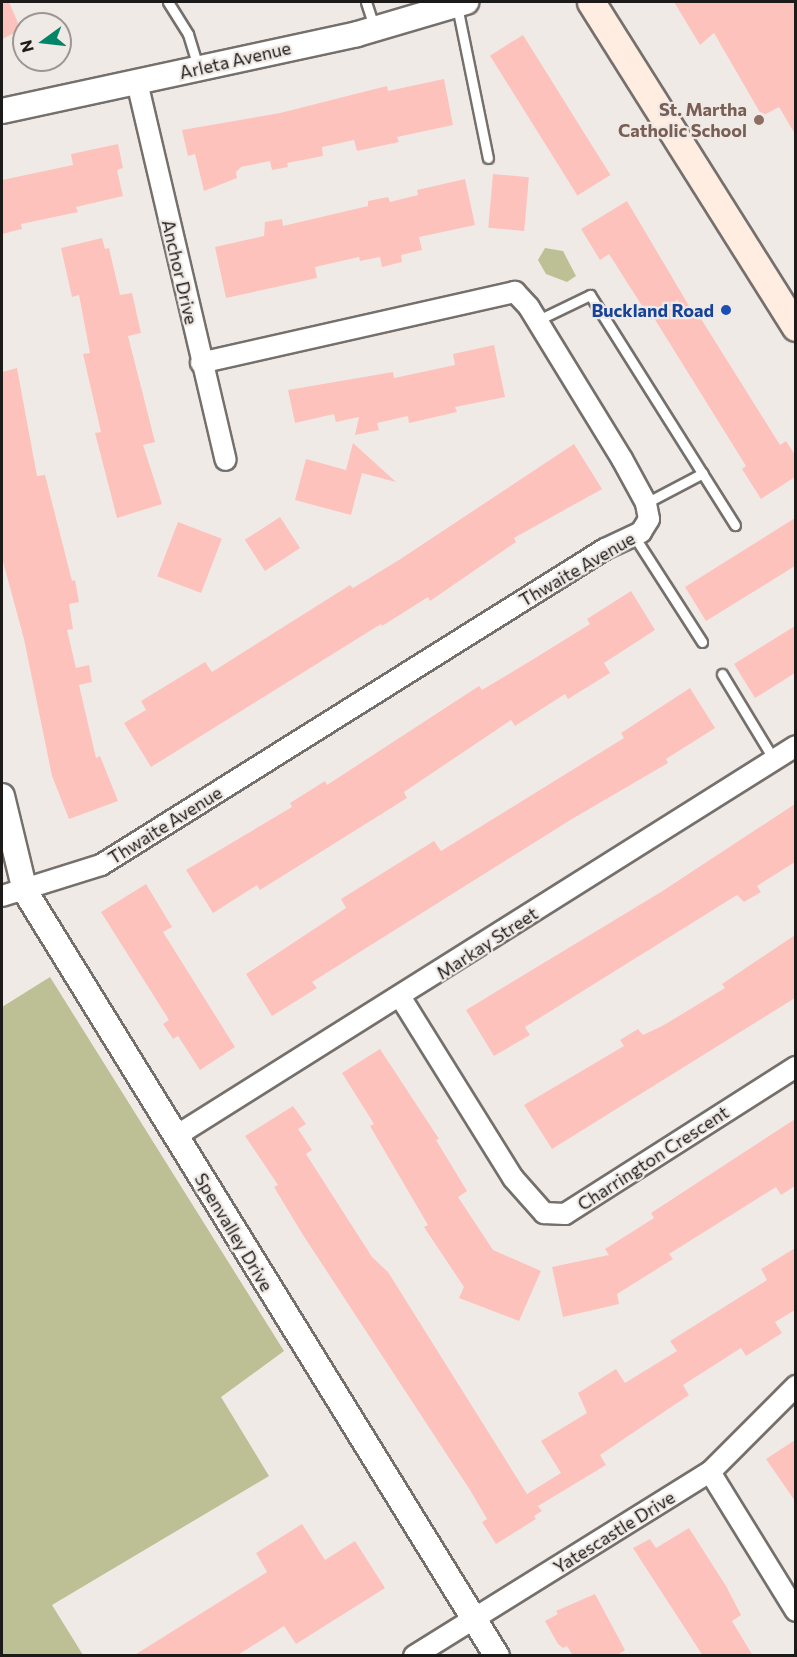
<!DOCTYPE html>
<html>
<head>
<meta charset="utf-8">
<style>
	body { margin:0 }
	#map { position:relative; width:797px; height:1657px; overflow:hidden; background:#f0eae6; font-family:Commissioner,sans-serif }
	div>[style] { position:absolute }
	.green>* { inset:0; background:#bcc094 }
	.building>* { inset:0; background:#fec2bd; transform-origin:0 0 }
	.roads { filter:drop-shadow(2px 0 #75706c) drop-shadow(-2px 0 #75706c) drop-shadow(0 2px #75706c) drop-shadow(0 -2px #75706c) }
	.service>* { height:9px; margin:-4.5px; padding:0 4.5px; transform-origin:4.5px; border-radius:4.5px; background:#fff }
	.minor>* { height:20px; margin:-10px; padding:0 10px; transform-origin:10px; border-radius:10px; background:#fff }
	.tertiary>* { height:24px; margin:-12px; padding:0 12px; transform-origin:12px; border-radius:12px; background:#fff }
	.secondary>* { height:27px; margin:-13.5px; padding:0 13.5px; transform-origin:13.5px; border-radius:13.5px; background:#ffede2 }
	.dots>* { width:16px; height:16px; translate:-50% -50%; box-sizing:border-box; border:3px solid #f0eae6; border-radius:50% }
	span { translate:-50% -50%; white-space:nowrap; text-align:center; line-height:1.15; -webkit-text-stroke:4.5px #f0eae6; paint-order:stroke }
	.street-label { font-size:18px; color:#1d1b19 }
	.education-label { font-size:18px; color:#785e54; font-weight:700 }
	.right { translate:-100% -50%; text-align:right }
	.transit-label { font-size:18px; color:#164399; font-weight:700 }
	.frame { position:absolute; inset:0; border:3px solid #1d1b19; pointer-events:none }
	.north { position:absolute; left:12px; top:12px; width:60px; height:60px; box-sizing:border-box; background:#f0eae6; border:2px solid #9c9794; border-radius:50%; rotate:255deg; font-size:16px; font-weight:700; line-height:24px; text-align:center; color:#1d1b19 }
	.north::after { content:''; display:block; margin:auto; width:21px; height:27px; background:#018568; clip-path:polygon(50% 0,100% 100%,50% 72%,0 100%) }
</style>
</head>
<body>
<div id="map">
	<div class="green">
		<i style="clip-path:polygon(545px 248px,563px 251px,576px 276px,567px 282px,546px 274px,538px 260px)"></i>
		<i style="clip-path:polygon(50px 977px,284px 1351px,221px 1397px,269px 1476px,52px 1605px,83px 1655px,2px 1655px,2px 1007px)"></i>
	</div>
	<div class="building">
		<i style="clip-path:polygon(2px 2px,9px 2px,21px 30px,2px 39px)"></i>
		<i style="clip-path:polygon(674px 2px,795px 2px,795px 134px,779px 107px,762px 116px,714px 33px,700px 45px)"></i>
		<i style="left:523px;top:35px;width:165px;height:39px;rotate:58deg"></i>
		<i style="clip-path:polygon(444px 79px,453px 125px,397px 137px,399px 142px,357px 151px,354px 140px,322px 147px,323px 156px,287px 163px,288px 167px,272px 170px,270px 161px,241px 167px,236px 172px,237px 178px,204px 191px,195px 154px,188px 156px,182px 130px,280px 113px,387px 86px,388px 91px)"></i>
		<i style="clip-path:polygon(118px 144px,123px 168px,117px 170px,123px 196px,76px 207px,78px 212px,21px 224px,22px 229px,2px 234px,2px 180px,73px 165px,71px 154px)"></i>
		<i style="left:493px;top:174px;width:36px;height:54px;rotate:5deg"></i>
		<i style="clip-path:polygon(465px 179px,475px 225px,419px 237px,422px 250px,401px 255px,402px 262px,382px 267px,380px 257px,360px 261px,359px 257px,315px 267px,317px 278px,226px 298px,215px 247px,264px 236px,265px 222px,282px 219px,283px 226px,368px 206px,368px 201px,388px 197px,390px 202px,418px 195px,417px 190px)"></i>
		<i style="clip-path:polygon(627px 201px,695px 316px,698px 314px,780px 445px,786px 441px,795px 455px,795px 477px,761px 499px,742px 469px,746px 466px,654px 318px,651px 320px,609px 254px,600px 260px,581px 229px)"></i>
		<i style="clip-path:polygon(102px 238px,105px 249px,109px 248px,120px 295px,132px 293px,141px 333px,128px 336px,155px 442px,143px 445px,162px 504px,117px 518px,95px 433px,101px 432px,83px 354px,90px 353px,79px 295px,72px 297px,61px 248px)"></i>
		<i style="clip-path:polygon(494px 345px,505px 397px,455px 407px,457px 412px,409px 423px,408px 416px,377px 423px,379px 430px,355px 435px,359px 417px,336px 422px,334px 414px,295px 423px,288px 390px,393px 372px,394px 378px,455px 365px,453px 354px)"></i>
		<i style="clip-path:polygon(17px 368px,37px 476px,45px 475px,72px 581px,75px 580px,79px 602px,69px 604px,73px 629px,67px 630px,76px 668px,89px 665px,92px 682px,79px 685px,96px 758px,100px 756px,118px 801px,69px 819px,52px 776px,24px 639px,2px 558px,2px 372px)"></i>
		<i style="clip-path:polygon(353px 443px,396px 482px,362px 473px,351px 515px,295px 500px,306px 459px,346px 470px)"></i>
		<i style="clip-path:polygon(574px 444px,602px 489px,514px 538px,516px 542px,430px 601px,428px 597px,382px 626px,381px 624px,151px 767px,124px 723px,146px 710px,141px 701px,205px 662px,212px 672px,350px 585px,353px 588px,399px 560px)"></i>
		<i style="left:280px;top:517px;width:37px;height:42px;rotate:57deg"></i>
		<i style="clip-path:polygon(795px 518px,795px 566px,706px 621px,685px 587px)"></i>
		<i style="left:178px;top:522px;width:47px;height:58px;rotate:21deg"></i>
		<i style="clip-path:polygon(631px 591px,655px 630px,604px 663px,610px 673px,568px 699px,565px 694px,515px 726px,511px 720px,404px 792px,407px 798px,260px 890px,257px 885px,213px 913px,186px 870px,292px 807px,290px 803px,325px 781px,327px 785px,479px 686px,482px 690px,532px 660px,590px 624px,587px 619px)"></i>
		<i style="clip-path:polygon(795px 626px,795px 673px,755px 698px,734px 664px)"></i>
		<i style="clip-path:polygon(690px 688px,715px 728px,666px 759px,668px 763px,572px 819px,312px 982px,317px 988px,272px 1016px,246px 974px,346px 908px,341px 899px,434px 841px,441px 851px,624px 738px,621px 733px)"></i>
		<i style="clip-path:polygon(795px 804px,795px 862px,757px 886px,761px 892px,744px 902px,737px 895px,525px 1027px,530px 1035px,494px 1056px,466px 1010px,661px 892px)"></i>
		<i style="clip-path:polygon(146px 884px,172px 927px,163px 932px,235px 1047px,200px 1070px,178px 1036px,173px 1039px,163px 1024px,169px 1020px,101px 912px)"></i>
		<i style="clip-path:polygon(795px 935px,795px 998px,552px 1149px,524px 1105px,624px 1046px,620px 1040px,638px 1029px,643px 1035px,664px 1025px,725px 988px,722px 984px)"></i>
		<i style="clip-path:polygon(380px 1049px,439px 1139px,436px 1140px,467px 1191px,458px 1197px,493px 1250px,541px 1271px,519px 1321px,459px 1298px,464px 1287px,424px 1227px,428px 1225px,370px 1126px,374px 1124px,342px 1073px)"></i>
		<i style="clip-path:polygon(293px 1106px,306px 1124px,298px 1129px,312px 1150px,306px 1154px,372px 1257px,388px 1272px,527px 1494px,561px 1473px,541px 1441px,587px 1413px,578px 1393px,616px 1369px,625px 1383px,677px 1351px,670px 1341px,767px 1280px,761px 1269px,795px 1248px,795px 1310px,775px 1322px,782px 1333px,746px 1356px,741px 1348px,683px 1385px,689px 1395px,600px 1455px,606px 1465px,538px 1506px,542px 1511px,534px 1516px,536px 1519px,496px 1544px,482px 1522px,487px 1519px,470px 1490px,303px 1235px,274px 1187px,278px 1185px,245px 1136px)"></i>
		<i style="clip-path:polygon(795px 1119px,795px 1186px,781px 1195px,776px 1187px,669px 1254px,673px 1259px,617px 1294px,619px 1304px,563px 1317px,552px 1267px,609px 1255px,605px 1249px,654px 1218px,651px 1213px)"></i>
		<i style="clip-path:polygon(795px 1440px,795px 1501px,766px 1459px)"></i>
		<i style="clip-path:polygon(302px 1524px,325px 1560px,355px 1541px,385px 1588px,296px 1644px,284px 1626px,236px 1656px,133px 1656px,267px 1572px,256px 1553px)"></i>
		<i style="clip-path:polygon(689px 1528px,726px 1586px,741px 1615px,732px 1621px,753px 1656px,703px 1656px,633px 1548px,650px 1539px,656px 1548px)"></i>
		<i style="clip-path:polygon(595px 1594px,625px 1650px,616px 1656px,573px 1656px,567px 1646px,563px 1648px,558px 1644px,545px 1621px,558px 1614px,556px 1611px)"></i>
	</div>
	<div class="roads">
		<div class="service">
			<i style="left:168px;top:2px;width:38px;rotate:58deg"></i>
			<i style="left:188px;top:34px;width:34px;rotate:73deg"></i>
			<i style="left:366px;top:2px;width:26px;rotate:72deg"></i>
			<i style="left:457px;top:6px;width:155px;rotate:78.5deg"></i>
			<i style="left:536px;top:321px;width:60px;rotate:-25.7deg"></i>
			<i style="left:590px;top:295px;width:272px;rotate:57.8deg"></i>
			<i style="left:646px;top:503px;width:64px;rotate:-27.8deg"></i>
			<i style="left:634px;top:536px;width:126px;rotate:57.3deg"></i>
			<i style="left:722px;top:674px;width:100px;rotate:58.8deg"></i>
		</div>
		<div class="minor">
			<i style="left:137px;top:82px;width:388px;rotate:76.8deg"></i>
			<i style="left:2px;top:896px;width:104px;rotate:-17.4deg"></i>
			<i style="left:101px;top:865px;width:595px;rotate:-32.09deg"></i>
			<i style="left:605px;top:549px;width:40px;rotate:-25deg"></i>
			<i style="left:641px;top:532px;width:15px;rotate:-58deg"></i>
			<i style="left:649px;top:519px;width:16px;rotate:-101deg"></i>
			<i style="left:646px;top:503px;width:50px;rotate:-118.6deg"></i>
			<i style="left:622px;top:459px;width:178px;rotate:-121.5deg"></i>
			<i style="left:529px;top:307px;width:21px;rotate:-133deg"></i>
			<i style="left:515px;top:292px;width:322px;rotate:167.3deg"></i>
			<i style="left:401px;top:998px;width:212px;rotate:58.1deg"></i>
			<i style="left:513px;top:1178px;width:47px;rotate:48.5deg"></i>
			<i style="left:544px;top:1213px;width:21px;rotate:3deg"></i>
			<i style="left:565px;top:1214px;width:274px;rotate:-32.5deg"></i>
			<i style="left:176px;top:1136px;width:732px;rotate:-32.17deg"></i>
			<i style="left:710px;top:1472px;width:163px;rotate:58.3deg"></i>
			<i style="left:414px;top:1656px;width:349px;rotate:-31.9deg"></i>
			<i style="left:710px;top:1472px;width:122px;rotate:-45deg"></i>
		</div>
		<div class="tertiary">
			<i style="left:2px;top:111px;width:363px;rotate:-12.2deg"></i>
			<i style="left:357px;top:34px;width:114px;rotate:-16.4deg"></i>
			<i style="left:2px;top:796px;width:98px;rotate:76.4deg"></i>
			<i style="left:25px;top:891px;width:899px;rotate:58.33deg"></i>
		</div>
		<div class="secondary">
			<i style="left:591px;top:2px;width:384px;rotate:57.8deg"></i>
		</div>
	</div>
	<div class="dots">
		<i style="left:759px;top:120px;background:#8d6e63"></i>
		<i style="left:726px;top:310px;background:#1a4fb4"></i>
	</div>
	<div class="street-label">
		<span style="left:235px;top:60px;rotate:-13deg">Arleta Avenue</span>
		<span style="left:180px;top:272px;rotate:77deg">Anchor Drive</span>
		<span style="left:577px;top:569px;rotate:-30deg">Thwaite Avenue</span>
		<span style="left:165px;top:825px;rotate:-32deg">Thwaite Avenue</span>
		<span style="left:487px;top:943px;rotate:-33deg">Markay Street</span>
		<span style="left:653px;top:1158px;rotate:-33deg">Charrington Crescent</span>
		<span style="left:234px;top:1232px;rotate:59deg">Spenvalley Drive</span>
		<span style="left:614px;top:1532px;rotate:-32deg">Yatescastle Drive</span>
	</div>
	<div class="education-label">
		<span class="right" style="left:747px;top:120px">St. Martha<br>Catholic School</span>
	</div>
	<div class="transit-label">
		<span class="right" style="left:714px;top:310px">Buckland Road</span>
	</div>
	<div class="frame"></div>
	<div class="north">N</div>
</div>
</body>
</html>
